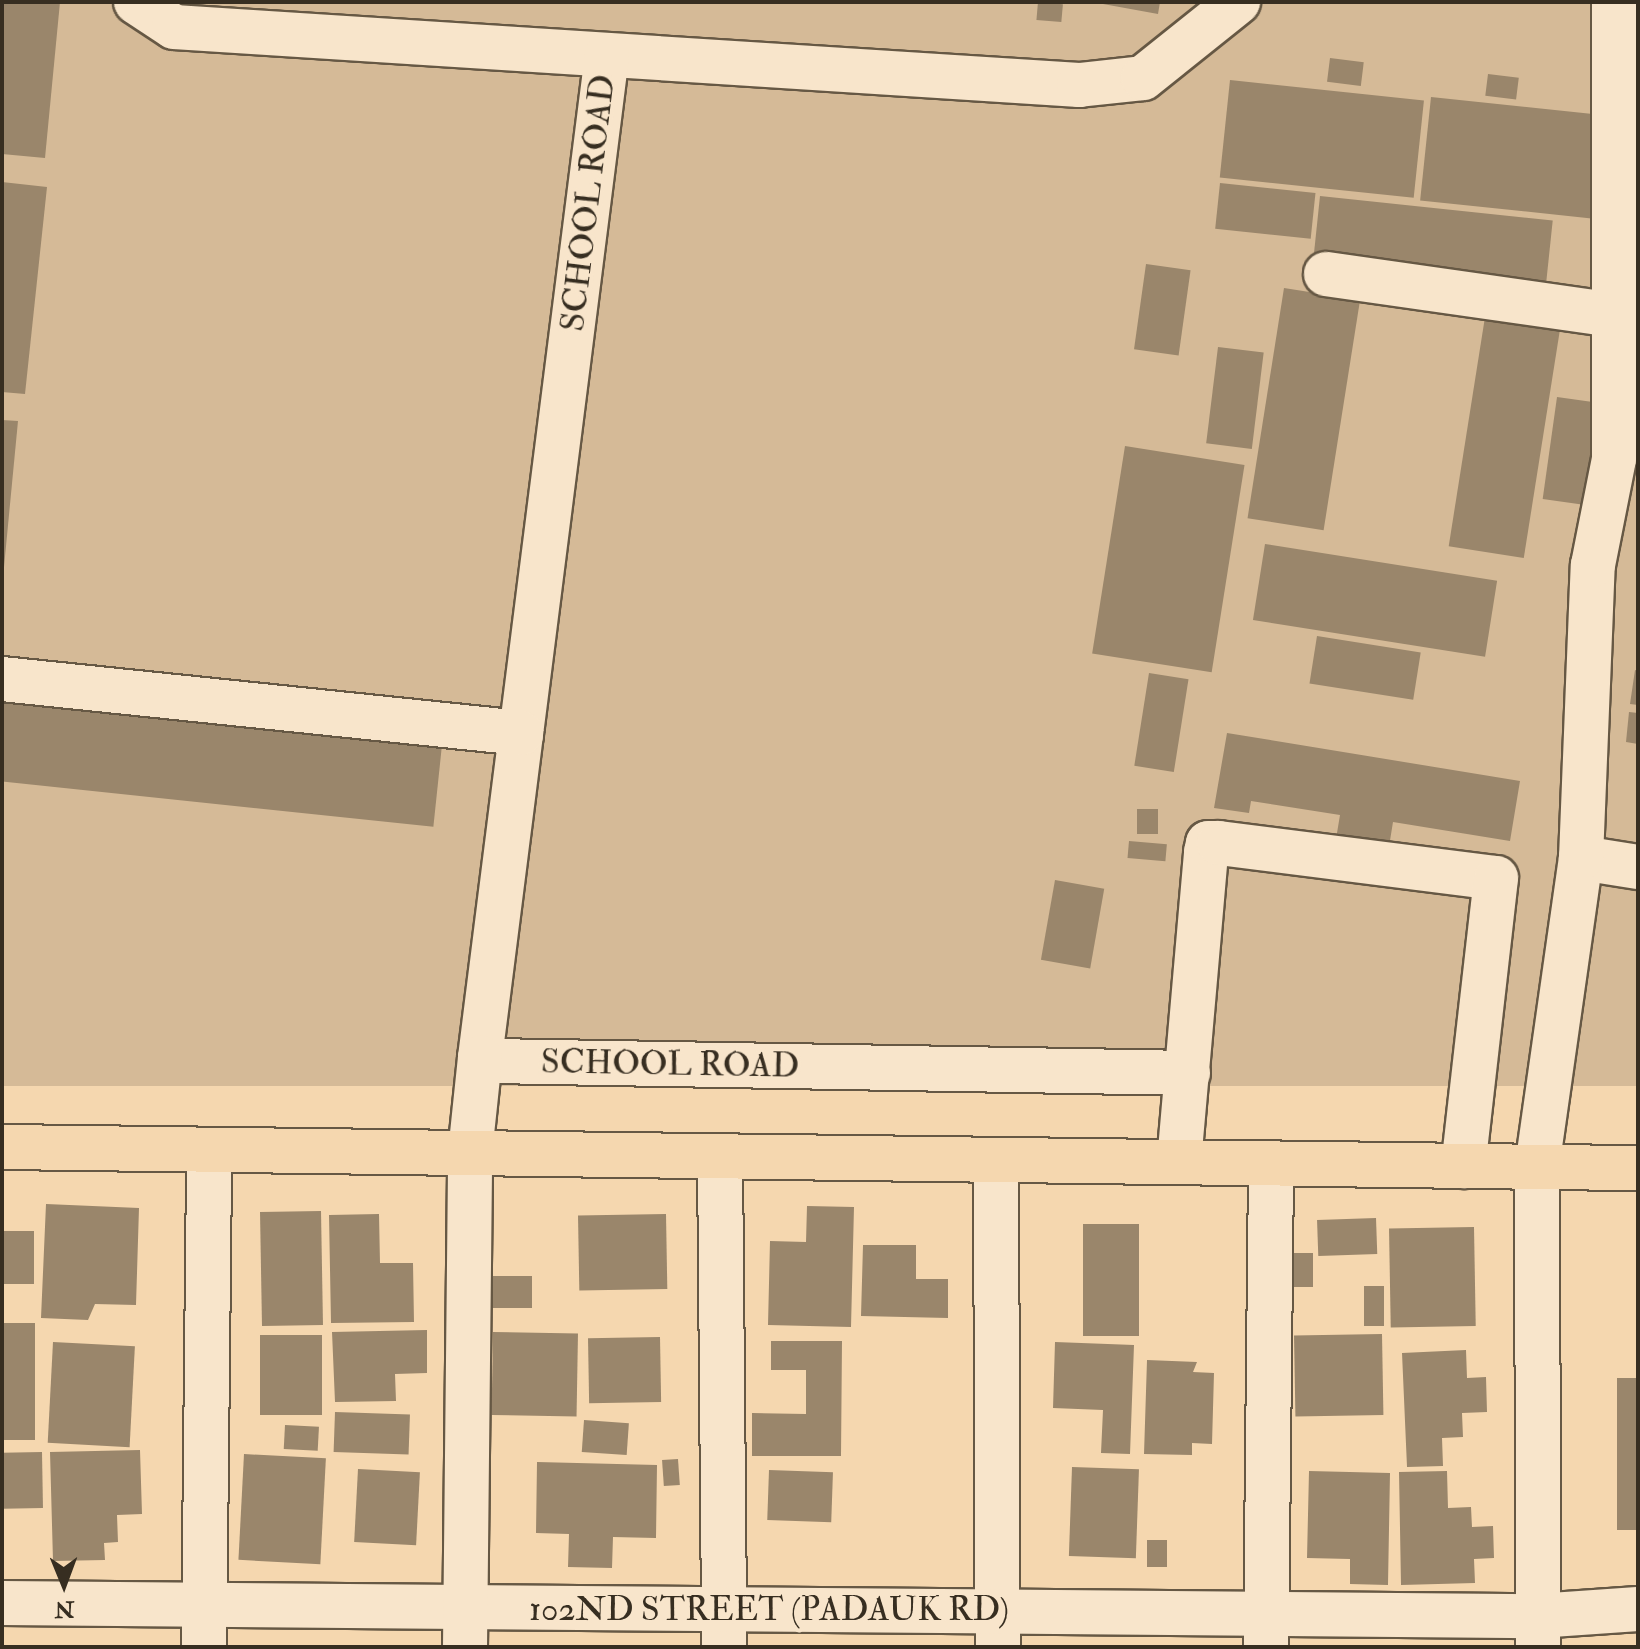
<!DOCTYPE html>
<html>
<head>
<meta charset="utf-8">
<style>
	body { margin:0 }
	#map { position:relative; width:1640px; height:1649px; overflow:hidden; background:#f5d7af; font-family:"IM FELL Double Pica",serif }
	div>[style] { position:absolute }
	.green>* { inset:0; background:#d5ba97; transform-origin:0 0 }
	.building>* { inset:0; background:#9a866b; transform-origin:0 0 }
	.roads { filter:drop-shadow(2px 0 #665844) drop-shadow(-2px 0 #665844) drop-shadow(0 2px #665844) drop-shadow(0 -2px #665844) }
	.minor>* { height:44px; margin:-22px; padding:0 22px; transform-origin:22px; border-radius:22px; background:#f8e5cb }
	.major>* { height:44px; margin:-22px; padding:0 22px; transform-origin:22px; border-radius:22px; background:#f5d7af }
	span { translate:-50% -50%; white-space:nowrap; text-align:center; line-height:1.15; -webkit-text-stroke:8px #f8e5cb; paint-order:stroke }
	.street-label { font-size:34px; color:#372e21 }
	.frame { position:absolute; inset:0; border:4px solid #372e21; pointer-events:none }
	.north { position:absolute; left:24px; top:1545px; width:80px; height:80px; -webkit-text-stroke:6px #f8e5cb; paint-order:stroke; rotate:179deg; font-size:22px; font-weight:700; line-height:32px; text-align:center; color:#372e21 }
	.north::after { content:''; display:block; margin:auto; width:28px; height:36px; background:#372e21; clip-path:polygon(50% 0,100% 100%,50% 72%,0 100%) }
</style>
</head>
<body>
<div id="map">
	<div class="green">
		<i style="left:2px;top:2px;width:1636px;height:1084px"></i>
	</div>
	<div class="building">
		<i style="clip-path:polygon(2px 2px,60px 2px,45px 158px,2px 154px)"></i>
		<i style="left:1038px;top:2px;width:25px;height:18px;rotate:5deg"></i>
		<i style="clip-path:polygon(1092px 2px,1160px 2px,1158px 14px)"></i>
		<i style="left:1330px;top:58px;width:34px;height:24px;rotate:7deg"></i>
		<i style="left:1488px;top:74px;width:31px;height:22px;rotate:7deg"></i>
		<i style="left:1230px;top:80px;width:195px;height:98px;rotate:6deg"></i>
		<i style="left:1431px;top:97px;width:184px;height:104px;rotate:6deg"></i>
		<i style="clip-path:polygon(2px 182px,47px 187px,25px 394px,2px 392px)"></i>
		<i style="left:1220px;top:183px;width:96px;height:46px;rotate:6deg"></i>
		<i style="left:1320px;top:196px;width:234px;height:72px;rotate:6deg"></i>
		<i style="left:1146px;top:264px;width:45px;height:86px;rotate:8deg"></i>
		<i style="left:1284px;top:288px;width:77px;height:233px;rotate:9deg"></i>
		<i style="left:1485px;top:317px;width:76px;height:232px;rotate:9deg"></i>
		<i style="left:1218px;top:347px;width:46px;height:97px;rotate:7deg"></i>
		<i style="left:1557px;top:397px;width:45px;height:103px;rotate:8deg"></i>
		<i style="clip-path:polygon(2px 420px,18px 421px,4px 567px,2px 567px)"></i>
		<i style="left:1125px;top:446px;width:121px;height:210px;rotate:9deg"></i>
		<i style="left:1265px;top:544px;width:235px;height:77px;rotate:9deg"></i>
		<i style="left:1317px;top:636px;width:105px;height:48px;rotate:9deg"></i>
		<i style="clip-path:polygon(1635px 670px,1638px 671px,1638px 705px,1630px 704px)"></i>
		<i style="left:1149px;top:673px;width:40px;height:94px;rotate:9deg"></i>
		<i style="left:2px;top:693px;width:443px;height:88px;rotate:6deg"></i>
		<i style="clip-path:polygon(1629px 712px,1638px 713px,1638px 744px,1626px 742px)"></i>
		<i style="clip-path:polygon(1227px 733px,1520px 781px,1510px 841px,1393px 822px,1387px 859px,1334px 851px,1340px 815px,1251px 801px,1249px 813px,1214px 808px)"></i>
		<i style="left:1137px;top:809px;width:21px;height:25px"></i>
		<i style="left:1129px;top:841px;width:38px;height:17px;rotate:5deg"></i>
		<i style="left:1055px;top:880px;width:50px;height:81px;rotate:10deg"></i>
		<i style="clip-path:polygon(46px 1204px,139px 1208px,136px 1305px,95px 1304px,88px 1320px,41px 1318px)"></i>
		<i style="clip-path:polygon(807px 1206px,854px 1207px,851px 1327px,768px 1325px,770px 1241px,806px 1242px)"></i>
		<i style="left:321px;top:1211px;width:114px;height:61px;rotate:89deg"></i>
		<i style="clip-path:polygon(379px 1214px,380px 1263px,413px 1263px,414px 1322px,331px 1323px,329px 1215px)"></i>
		<i style="left:666px;top:1214px;width:75px;height:88px;rotate:89deg"></i>
		<i style="left:1376px;top:1218px;width:36px;height:59px;rotate:88deg"></i>
		<i style="left:1083px;top:1224px;width:56px;height:112px"></i>
		<i style="left:1474px;top:1227px;width:99px;height:85px;rotate:89deg"></i>
		<i style="left:2px;top:1231px;width:32px;height:53px"></i>
		<i style="clip-path:polygon(863px 1245px,916px 1245px,916px 1279px,948px 1279px,948px 1318px,861px 1316px)"></i>
		<i style="left:1291px;top:1253px;width:22px;height:34px"></i>
		<i style="left:532px;top:1276px;width:32px;height:42px;rotate:90deg"></i>
		<i style="left:1364px;top:1286px;width:20px;height:40px"></i>
		<i style="left:2px;top:1323px;width:33px;height:117px"></i>
		<i style="clip-path:polygon(427px 1330px,427px 1373px,395px 1374px,396px 1401px,335px 1402px,332px 1332px)"></i>
		<i style="left:493px;top:1332px;width:85px;height:83px;rotate:1deg"></i>
		<i style="left:1382px;top:1334px;width:81px;height:88px;rotate:89deg"></i>
		<i style="left:260px;top:1335px;width:62px;height:80px"></i>
		<i style="left:660px;top:1337px;width:65px;height:72px;rotate:89deg"></i>
		<i style="clip-path:polygon(771px 1341px,842px 1341px,841px 1456px,752px 1456px,752px 1413px,806px 1414px,806px 1370px,771px 1370px)"></i>
		<i style="left:53px;top:1342px;width:82px;height:101px;rotate:3deg"></i>
		<i style="clip-path:polygon(1055px 1342px,1134px 1345px,1130px 1454px,1101px 1453px,1103px 1410px,1053px 1408px)"></i>
		<i style="clip-path:polygon(1466px 1350px,1467px 1378px,1486px 1377px,1487px 1412px,1462px 1413px,1463px 1437px,1442px 1438px,1443px 1466px,1407px 1467px,1402px 1353px)"></i>
		<i style="clip-path:polygon(1147px 1360px,1197px 1362px,1193px 1372px,1214px 1373px,1212px 1444px,1192px 1443px,1192px 1455px,1144px 1454px)"></i>
		<i style="left:1617px;top:1378px;width:21px;height:152px"></i>
		<i style="left:335px;top:1412px;width:75px;height:40px;rotate:2deg"></i>
		<i style="left:584px;top:1420px;width:45px;height:32px;rotate:4deg"></i>
		<i style="left:285px;top:1425px;width:34px;height:24px;rotate:3deg"></i>
		<i style="clip-path:polygon(140px 1450px,142px 1514px,117px 1515px,118px 1542px,104px 1543px,105px 1560px,53px 1561px,50px 1452px)"></i>
		<i style="left:42px;top:1452px;width:56px;height:40px;rotate:89deg"></i>
		<i style="left:244px;top:1454px;width:82px;height:106px;rotate:3deg"></i>
		<i style="left:678px;top:1459px;width:26px;height:16px;rotate:86deg"></i>
		<i style="clip-path:polygon(537px 1462px,657px 1465px,656px 1538px,613px 1537px,612px 1568px,568px 1567px,569px 1534px,536px 1533px)"></i>
		<i style="left:1072px;top:1467px;width:67px;height:89px;rotate:2deg"></i>
		<i style="left:358px;top:1469px;width:62px;height:73px;rotate:3deg"></i>
		<i style="left:769px;top:1470px;width:64px;height:50px;rotate:2deg"></i>
		<i style="clip-path:polygon(1309px 1471px,1390px 1473px,1388px 1585px,1350px 1584px,1350px 1559px,1307px 1558px)"></i>
		<i style="clip-path:polygon(1447px 1471px,1448px 1508px,1471px 1507px,1472px 1527px,1493px 1526px,1494px 1558px,1474px 1559px,1475px 1583px,1401px 1585px,1399px 1472px)"></i>
		<i style="left:1167px;top:1540px;width:27px;height:20px;rotate:90deg"></i>
	</div>
	<div class="roads">
		<div class="minor">
			<i style="left:136px;top:2px;width:45px;rotate:33.3deg"></i>
			<i style="left:174px;top:27px;width:907px;rotate:3.67deg"></i>
			<i style="left:1079px;top:85px;width:64px;rotate:-6.2deg"></i>
			<i style="left:1143px;top:78px;width:122px;rotate:-38.7deg"></i>
			<i style="left:607px;top:55px;width:1011px;rotate:97.22deg"></i>
			<i style="left:480px;top:1058px;width:10px;rotate:17deg"></i>
			<i style="left:490px;top:1061px;width:698px;rotate:0.98deg"></i>
			<i style="left:1326px;top:274px;width:291px;rotate:8.1deg"></i>
			<i style="left:2px;top:679px;width:522px;rotate:5.94deg"></i>
			<i style="left:1581px;top:858px;width:58px;rotate:9deg"></i>
			<i style="left:720px;top:1156px;width:491px;rotate:89.5deg"></i>
			<i style="left:996px;top:1160px;width:487px;rotate:89.8deg"></i>
			<i style="left:1179px;top:1162px;width:311px;rotate:-85deg"></i>
			<i style="left:1206px;top:852px;width:9px;rotate:-77deg"></i>
			<i style="left:1208px;top:843px;width:11px"></i>
			<i style="left:1219px;top:843px;width:279px;rotate:7.2deg"></i>
			<i style="left:1496px;top:878px;width:290px;rotate:96.5deg"></i>
			<i style="left:2px;top:1603px;width:1535px;rotate:0.49deg"></i>
			<i style="left:1537px;top:1616px;width:101px;rotate:-4deg"></i>
			<i style="left:204px;top:1647px;width:497px;rotate:-89.4deg"></i>
			<i style="left:465px;top:1647px;width:494px;rotate:-89.4deg"></i>
			<i style="left:470px;top:1153px;width:96px;rotate:-84deg"></i>
			<i style="left:1266px;top:1647px;width:483px;rotate:-89.4deg"></i>
			<i style="left:1538px;top:1647px;width:480px;rotate:-90.1deg"></i>
			<i style="left:1537px;top:1167px;width:312px;rotate:-81.9deg"></i>
			<i style="left:1581px;top:858px;width:293px;rotate:-87.7deg"></i>
			<i style="left:1593px;top:565px;width:108px;rotate:-78.8deg"></i>
			<i style="left:1614px;top:459px;width:457px;rotate:-90deg"></i>
		</div>
		<div class="major">
			<i style="left:2px;top:1147px;width:1636px;rotate:0.74deg"></i>
		</div>
	</div>
	<div class="street-label">
		<span style="left:588px;top:203px;rotate:-83deg">SCHOOL ROAD</span>
		<span style="left:670px;top:1064px;rotate:1deg">SCHOOL ROAD</span>
		<span style="left:769px;top:1610px">102ND STREET (PADAUK RD)</span>
	</div>
	<div class="frame"></div>
	<div class="north">N</div>
</div>
</body>
</html>
